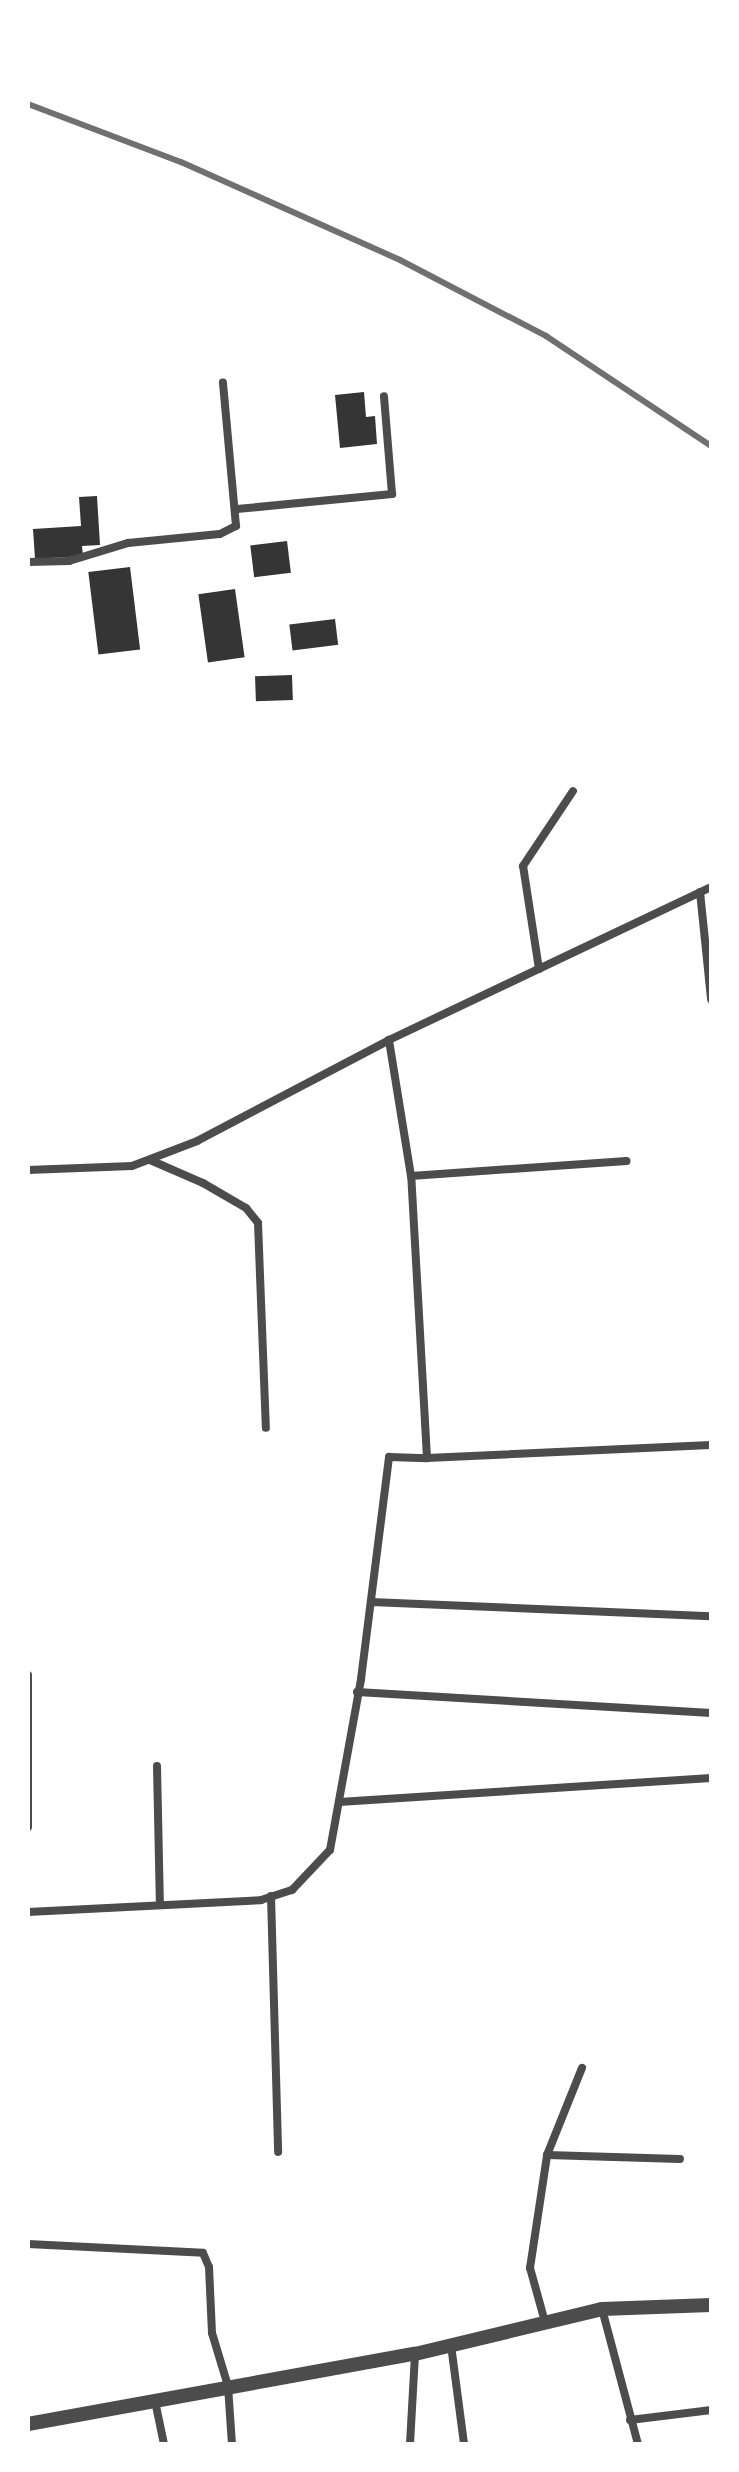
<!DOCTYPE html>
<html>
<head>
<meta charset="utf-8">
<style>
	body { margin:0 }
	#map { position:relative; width:739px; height:2472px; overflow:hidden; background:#fff; font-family:"Noto Sans",sans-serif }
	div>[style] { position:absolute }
	.building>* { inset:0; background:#353535; transform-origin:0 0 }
	.minor>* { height:8px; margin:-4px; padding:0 4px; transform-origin:4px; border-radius:4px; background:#4c4c4c }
	.tertiary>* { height:14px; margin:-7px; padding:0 7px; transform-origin:7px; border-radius:7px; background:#4c4c4c }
	.rail>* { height:6px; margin:-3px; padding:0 3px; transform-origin:3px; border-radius:3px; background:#707070 }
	span { translate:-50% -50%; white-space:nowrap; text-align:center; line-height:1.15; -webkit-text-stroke:7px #fff; paint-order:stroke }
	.frame { position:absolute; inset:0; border:30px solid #fff; pointer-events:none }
</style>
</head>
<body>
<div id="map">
	<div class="building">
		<i style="clip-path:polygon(364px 392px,366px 417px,375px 416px,377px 444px,340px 448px,335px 395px)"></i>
		<i style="clip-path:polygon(97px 496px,100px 545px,82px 546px,83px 556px,35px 559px,33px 529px,81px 526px,79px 497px)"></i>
		<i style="left:287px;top:541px;width:32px;height:37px;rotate:83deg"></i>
		<i style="left:130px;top:567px;width:83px;height:42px;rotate:83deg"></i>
		<i style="left:235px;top:589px;width:69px;height:37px;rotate:82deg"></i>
		<i style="left:335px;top:619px;width:26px;height:46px;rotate:83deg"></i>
		<i style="left:292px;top:675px;width:25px;height:37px;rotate:88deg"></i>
	</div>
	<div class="minor">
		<i style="left:237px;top:509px;width:156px;rotate:-5.5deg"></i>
		<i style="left:392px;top:494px;width:98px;rotate:-94.7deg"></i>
		<i style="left:28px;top:562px;width:41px;rotate:-1.4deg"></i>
		<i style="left:69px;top:561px;width:62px;rotate:-17deg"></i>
		<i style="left:128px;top:543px;width:92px;rotate:-5.6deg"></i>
		<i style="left:220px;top:534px;width:18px;rotate:-27deg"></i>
		<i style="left:236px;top:526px;width:144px;rotate:-95.2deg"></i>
		<i style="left:700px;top:892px;width:108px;rotate:84.1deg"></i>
		<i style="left:539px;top:969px;width:104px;rotate:-98.8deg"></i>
		<i style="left:523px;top:866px;width:90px;rotate:-56.3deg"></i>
		<i style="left:150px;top:1160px;width:58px;rotate:23.5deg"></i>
		<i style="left:203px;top:1183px;width:50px;rotate:30.2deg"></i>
		<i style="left:246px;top:1208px;width:19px;rotate:51deg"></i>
		<i style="left:258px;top:1223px;width:205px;rotate:87.8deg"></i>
		<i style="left:28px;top:1170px;width:104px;rotate:-2.2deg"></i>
		<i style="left:132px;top:1166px;width:70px;rotate:-21deg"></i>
		<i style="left:197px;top:1141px;width:217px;rotate:-27.7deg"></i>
		<i style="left:389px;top:1040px;width:357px;rotate:-25.4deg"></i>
		<i style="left:411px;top:1176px;width:216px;rotate:-4deg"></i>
		<i style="left:427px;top:1458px;width:284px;rotate:-2.6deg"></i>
		<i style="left:371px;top:1602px;width:340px;rotate:2.4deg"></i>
		<i style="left:28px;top:1675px;width:152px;rotate:90deg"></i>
		<i style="left:357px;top:1692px;width:355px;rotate:3.4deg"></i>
		<i style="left:157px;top:1766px;width:139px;rotate:88.8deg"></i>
		<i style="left:339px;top:1802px;width:373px;rotate:-3.7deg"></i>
		<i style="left:271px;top:1896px;width:256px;rotate:88.4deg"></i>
		<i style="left:28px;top:1912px;width:233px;rotate:-2.9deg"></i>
		<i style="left:261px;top:1900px;width:33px;rotate:-18deg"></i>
		<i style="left:292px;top:1890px;width:55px;rotate:-46.5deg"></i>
		<i style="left:330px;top:1850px;width:174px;rotate:-79.7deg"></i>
		<i style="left:361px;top:1679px;width:224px;rotate:-82.8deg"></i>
		<i style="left:389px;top:1457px;width:38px;rotate:2deg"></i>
		<i style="left:427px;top:1458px;width:282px;rotate:-93.2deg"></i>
		<i style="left:411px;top:1176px;width:138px;rotate:-99.2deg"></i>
		<i style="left:547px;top:2155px;width:133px;rotate:1.7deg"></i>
		<i style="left:28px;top:2244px;width:175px;rotate:2.9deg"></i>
		<i style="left:203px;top:2253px;width:15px;rotate:67deg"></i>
		<i style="left:209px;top:2267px;width:66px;rotate:87.4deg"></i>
		<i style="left:212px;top:2333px;width:55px;rotate:73.2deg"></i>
		<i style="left:228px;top:2386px;width:58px;rotate:86.1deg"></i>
		<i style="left:602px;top:2309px;width:140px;rotate:75.1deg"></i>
		<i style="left:545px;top:2322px;width:56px;rotate:-105.5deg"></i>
		<i style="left:530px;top:2268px;width:114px;rotate:-81.4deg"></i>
		<i style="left:547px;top:2155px;width:94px;rotate:-68.1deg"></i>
		<i style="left:451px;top:2345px;width:100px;rotate:82.5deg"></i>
		<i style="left:155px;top:2401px;width:44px;rotate:78.2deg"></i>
		<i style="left:630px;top:2420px;width:82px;rotate:-7deg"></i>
		<i style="left:410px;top:2444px;width:90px;rotate:-86.8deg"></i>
	</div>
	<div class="tertiary">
		<i style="left:28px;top:2424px;width:393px;rotate:-10.3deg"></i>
		<i style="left:415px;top:2354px;width:192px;rotate:-13.5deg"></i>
		<i style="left:602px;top:2309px;width:109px;rotate:-2.1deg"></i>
	</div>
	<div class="rail">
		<i style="left:28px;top:104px;width:164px;rotate:20.8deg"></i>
		<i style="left:181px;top:162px;width:240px;rotate:24.1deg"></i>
		<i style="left:400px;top:260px;width:165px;rotate:27.5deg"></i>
		<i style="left:546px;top:336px;width:198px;rotate:33.7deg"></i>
	</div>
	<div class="frame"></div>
</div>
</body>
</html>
